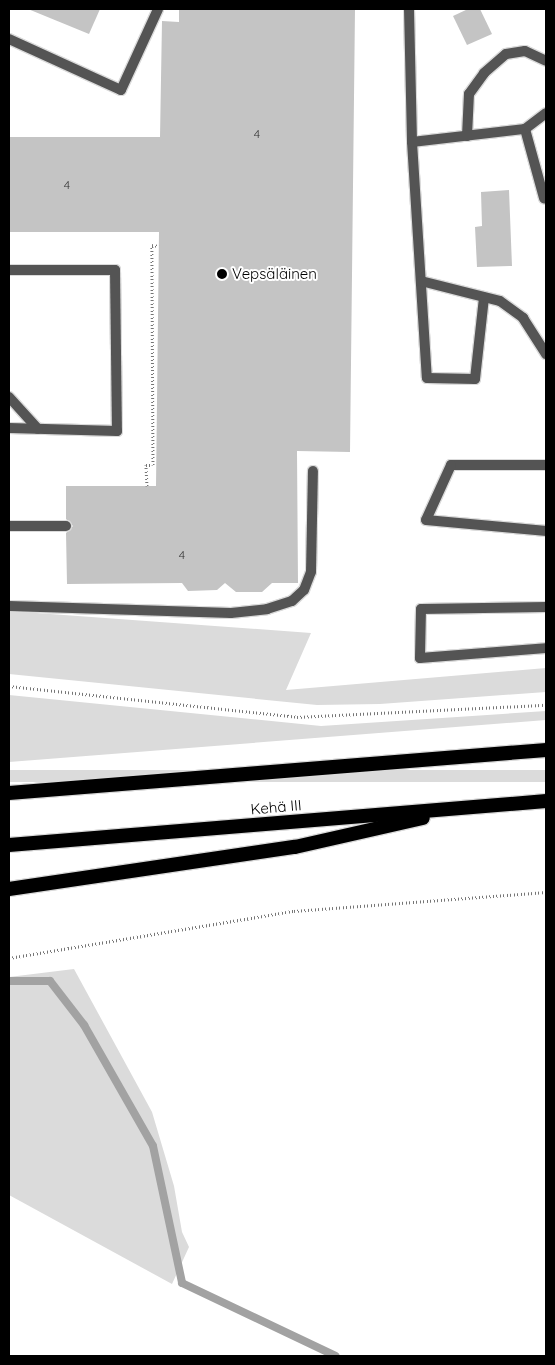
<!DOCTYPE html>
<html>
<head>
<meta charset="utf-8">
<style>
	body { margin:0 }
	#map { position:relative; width:555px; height:1365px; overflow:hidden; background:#fff; font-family:Quicksand,sans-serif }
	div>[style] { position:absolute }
	.green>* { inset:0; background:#dbdbdb; transform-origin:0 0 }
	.stream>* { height:8px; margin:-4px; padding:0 4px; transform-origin:4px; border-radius:4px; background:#a2a2a2 }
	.building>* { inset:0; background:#c4c4c4 }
	.path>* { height:3px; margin-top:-1.5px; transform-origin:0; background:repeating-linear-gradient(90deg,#767676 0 1px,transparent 0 3.5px) }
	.roads { filter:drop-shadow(1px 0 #dbdbdb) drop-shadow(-1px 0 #dbdbdb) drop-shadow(0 1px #dbdbdb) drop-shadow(0 -1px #dbdbdb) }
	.service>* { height:10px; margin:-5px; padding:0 5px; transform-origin:5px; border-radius:5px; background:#545454 }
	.trunk>* { height:14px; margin:-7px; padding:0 7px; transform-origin:7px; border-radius:7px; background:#000 }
	.dots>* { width:14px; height:14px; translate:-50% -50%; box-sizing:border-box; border:2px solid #fff; border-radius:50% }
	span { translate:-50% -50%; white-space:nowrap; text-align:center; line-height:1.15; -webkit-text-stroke:4px #fff; paint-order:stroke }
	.number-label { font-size:12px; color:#313131 }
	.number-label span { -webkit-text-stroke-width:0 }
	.poi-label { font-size:15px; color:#000 }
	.left { translate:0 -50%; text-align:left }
	.street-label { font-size:15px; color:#000 }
	.frame { position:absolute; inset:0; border:10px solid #000; pointer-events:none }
</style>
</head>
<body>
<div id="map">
	<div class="green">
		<i style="clip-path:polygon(9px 611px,311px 633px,286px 690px,546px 668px,546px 692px,380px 704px,317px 705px,9px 674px)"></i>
		<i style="clip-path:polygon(9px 695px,321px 726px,546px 711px,546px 720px,9px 762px)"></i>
		<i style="left:546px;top:770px;width:12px;height:539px;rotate:90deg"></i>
		<i style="clip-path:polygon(74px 969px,152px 1112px,174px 1186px,182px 1232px,189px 1247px,172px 1284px,9px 1195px,9px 977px)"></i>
	</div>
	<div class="stream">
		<i style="left:9px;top:981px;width:41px"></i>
		<i style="left:50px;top:981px;width:56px;rotate:52.3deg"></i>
		<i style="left:84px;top:1025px;width:139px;rotate:60.3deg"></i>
		<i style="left:153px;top:1146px;width:140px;rotate:78deg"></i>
		<i style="left:182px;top:1283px;width:170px;rotate:25.4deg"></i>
	</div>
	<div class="building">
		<i style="clip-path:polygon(28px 9px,100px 9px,89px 34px)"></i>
		<i style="clip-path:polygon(179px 9px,355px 9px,350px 452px,297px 451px,298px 583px,272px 583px,262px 592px,236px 592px,225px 583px,217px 590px,188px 591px,182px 583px,67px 584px,66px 533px,73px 526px,66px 519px,66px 486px,156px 486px,159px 232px,9px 232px,9px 137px,160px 137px,162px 21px,179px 22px)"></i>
		<i style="clip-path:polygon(468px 9px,480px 9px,492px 34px,467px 45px,453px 16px)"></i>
		<i style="clip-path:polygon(509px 190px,512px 266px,477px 267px,475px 227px,482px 226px,481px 192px)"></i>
	</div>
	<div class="path">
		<i style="left:147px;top:486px;width:21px;rotate:-93deg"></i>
		<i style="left:146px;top:465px;width:7px"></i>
		<i style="left:153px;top:465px;width:220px;rotate:-90.3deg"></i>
		<i style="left:152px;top:245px;width:7px;rotate:8deg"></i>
		<i style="left:9px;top:686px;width:290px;rotate:6.1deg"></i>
		<i style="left:297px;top:717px;width:249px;rotate:-2.8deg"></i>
		<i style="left:9px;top:958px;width:289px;rotate:-9.4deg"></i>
		<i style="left:294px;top:911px;width:253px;rotate:-4.3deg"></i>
	</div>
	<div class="roads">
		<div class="service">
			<i style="left:409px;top:9px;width:133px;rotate:88.7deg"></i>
			<i style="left:412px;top:142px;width:236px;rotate:86.4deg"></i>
			<i style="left:427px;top:378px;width:48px;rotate:1.2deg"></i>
			<i style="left:475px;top:379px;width:82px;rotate:-83.7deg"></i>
			<i style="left:9px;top:39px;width:123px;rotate:24.5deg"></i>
			<i style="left:121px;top:90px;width:89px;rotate:-65.4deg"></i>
			<i style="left:525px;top:129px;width:72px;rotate:74.6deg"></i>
			<i style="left:467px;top:136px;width:42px;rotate:-87.3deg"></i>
			<i style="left:469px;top:94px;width:26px;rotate:-54deg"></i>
			<i style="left:484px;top:73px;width:29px;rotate:-41deg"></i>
			<i style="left:506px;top:54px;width:19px;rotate:-9deg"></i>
			<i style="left:525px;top:51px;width:23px;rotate:25deg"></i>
			<i style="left:412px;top:142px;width:114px;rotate:-6.6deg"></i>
			<i style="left:525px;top:129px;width:26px;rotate:-37deg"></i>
			<i style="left:9px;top:270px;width:106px"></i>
			<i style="left:115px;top:270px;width:161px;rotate:89.3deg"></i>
			<i style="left:117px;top:431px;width:108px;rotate:-178.4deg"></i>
			<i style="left:421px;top:281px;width:81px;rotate:14.2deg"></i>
			<i style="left:500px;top:301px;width:29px;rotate:36deg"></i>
			<i style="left:523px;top:318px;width:43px;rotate:57.4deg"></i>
			<i style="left:9px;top:397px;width:43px;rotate:47.8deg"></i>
			<i style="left:546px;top:465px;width:95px;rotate:180deg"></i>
			<i style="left:451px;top:465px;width:60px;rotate:114.4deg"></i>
			<i style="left:426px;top:520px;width:121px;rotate:5.2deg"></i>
			<i style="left:9px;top:526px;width:57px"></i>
			<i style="left:9px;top:606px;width:222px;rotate:1.8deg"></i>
			<i style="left:231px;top:613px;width:36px;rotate:-6deg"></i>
			<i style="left:267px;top:609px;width:26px;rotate:-18deg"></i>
			<i style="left:292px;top:601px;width:16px;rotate:-43deg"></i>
			<i style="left:304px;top:590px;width:19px;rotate:-69deg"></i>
			<i style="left:311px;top:572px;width:101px;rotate:-88.9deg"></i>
			<i style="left:546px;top:607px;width:125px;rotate:179.1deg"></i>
			<i style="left:421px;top:609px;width:49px;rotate:91.2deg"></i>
			<i style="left:420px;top:658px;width:126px;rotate:-4.5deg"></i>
		</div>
		<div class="trunk">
			<i style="left:9px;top:793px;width:539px;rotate:-4.58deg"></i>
			<i style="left:9px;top:845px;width:539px;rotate:-4.68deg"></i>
			<i style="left:9px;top:889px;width:289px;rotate:-8.4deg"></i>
			<i style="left:295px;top:847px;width:131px;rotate:-12.8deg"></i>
		</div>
	</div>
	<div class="dots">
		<i style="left:222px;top:274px;background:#000"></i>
	</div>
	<div class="number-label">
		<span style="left:257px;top:134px">4</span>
		<span style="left:67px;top:185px">4</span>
		<span style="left:182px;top:555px">4</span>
	</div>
	<div class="poi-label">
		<span class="left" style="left:232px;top:274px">Vepsäläinen</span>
	</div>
	<div class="street-label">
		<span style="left:276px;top:807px;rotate:-5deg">Kehä III</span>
	</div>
	<div class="frame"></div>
</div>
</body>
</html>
